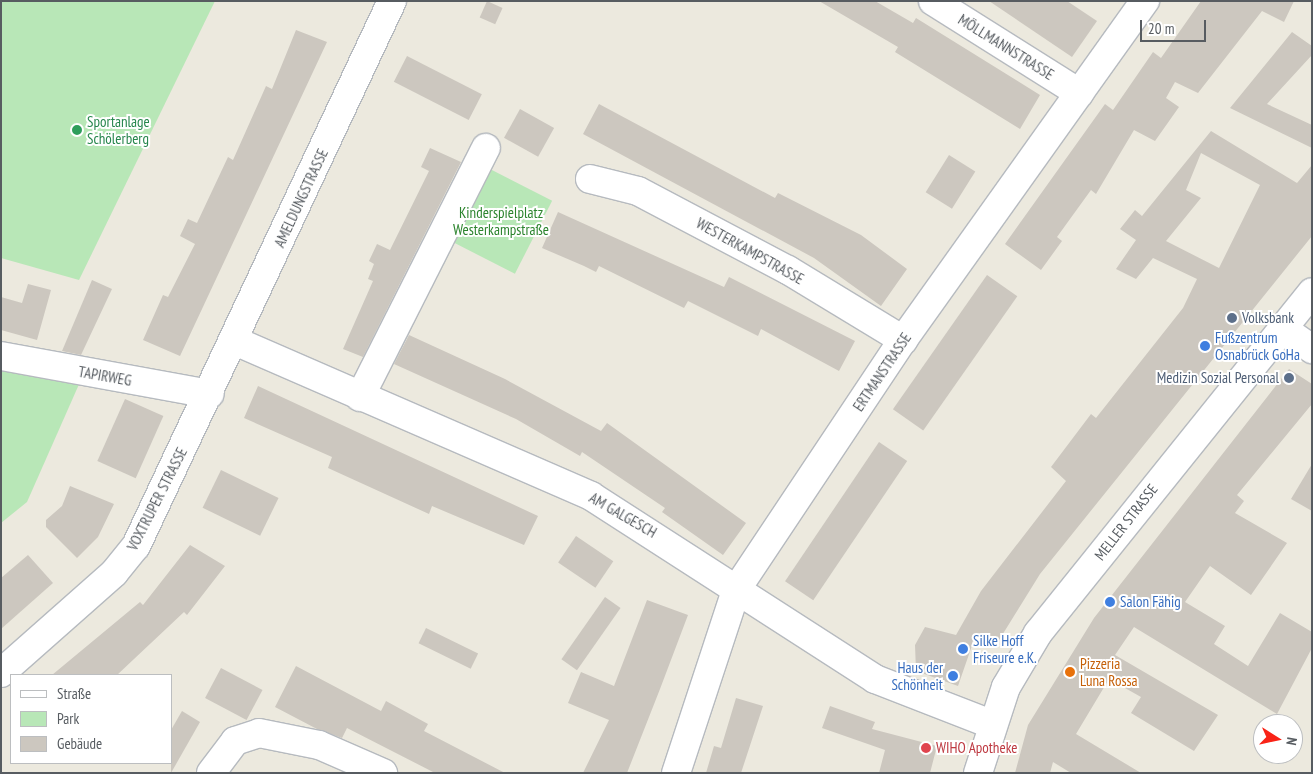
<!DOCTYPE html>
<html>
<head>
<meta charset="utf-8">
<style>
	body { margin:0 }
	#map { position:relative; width:1313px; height:774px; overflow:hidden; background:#ece9de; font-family:"PT Sans Narrow",sans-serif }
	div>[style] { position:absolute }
	.green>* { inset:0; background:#b8e7b7; transform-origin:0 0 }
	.building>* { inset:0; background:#ccc7bf; transform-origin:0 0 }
	.roads { filter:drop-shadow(1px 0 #b6babf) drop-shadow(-1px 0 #b6babf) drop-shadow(0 1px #b6babf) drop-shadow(0 -1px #b6babf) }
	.minor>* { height:28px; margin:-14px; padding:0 14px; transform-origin:14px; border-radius:14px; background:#fff }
	.dots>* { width:14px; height:14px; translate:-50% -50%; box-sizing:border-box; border:2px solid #fff; border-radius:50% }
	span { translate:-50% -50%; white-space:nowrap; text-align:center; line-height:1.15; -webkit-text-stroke:4px #fff; paint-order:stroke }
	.street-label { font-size:15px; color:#575c61 }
	.leisure-label { font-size:15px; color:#27864d }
	.left { translate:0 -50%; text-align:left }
	.park-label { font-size:15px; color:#2c842e }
	.service-label { font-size:15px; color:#4e5e75 }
	.right { translate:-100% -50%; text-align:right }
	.shop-label { font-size:15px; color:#366cbe }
	.food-label { font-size:15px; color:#c56008 }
	.health-label { font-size:15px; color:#be3a42 }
	.frame { position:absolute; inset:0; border:2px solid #575c61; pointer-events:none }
	.legend { position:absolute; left:10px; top:674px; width:162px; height:90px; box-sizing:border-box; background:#fff; border:1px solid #bcbec0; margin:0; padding:6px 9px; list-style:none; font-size:15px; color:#575c61 }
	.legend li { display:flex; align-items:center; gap:10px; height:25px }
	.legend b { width:25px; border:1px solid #bcbec0 }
	.north { position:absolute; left:1253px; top:714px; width:50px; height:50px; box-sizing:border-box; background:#fff; border:1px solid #bcbec0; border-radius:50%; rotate:100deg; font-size:14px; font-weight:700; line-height:20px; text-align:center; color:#575c61 }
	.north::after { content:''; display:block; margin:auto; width:18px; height:22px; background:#f92317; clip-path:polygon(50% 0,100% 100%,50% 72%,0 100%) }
	.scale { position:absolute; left:1140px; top:20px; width:66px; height:22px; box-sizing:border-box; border:2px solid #575c61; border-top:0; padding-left:6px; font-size:15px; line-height:18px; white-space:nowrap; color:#575c61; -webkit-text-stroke:4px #fff; paint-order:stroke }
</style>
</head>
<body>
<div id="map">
	<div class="green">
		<i style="clip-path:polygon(1px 1px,215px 1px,79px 280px,1px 258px)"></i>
		<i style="left:488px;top:168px;width:72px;height:82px;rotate:27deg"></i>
		<i style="clip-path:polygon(1px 364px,80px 382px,27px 502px,1px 523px)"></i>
	</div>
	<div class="building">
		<i style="left:487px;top:1px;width:17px;height:18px;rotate:24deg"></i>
		<i style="clip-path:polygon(819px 1px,875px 1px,913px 23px,916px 18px,1040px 95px,1020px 129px,895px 52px,898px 47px)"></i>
		<i style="clip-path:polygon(989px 1px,1067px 1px,1097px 21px,1072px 57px)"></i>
		<i style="clip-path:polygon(1201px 1px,1294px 1px,1284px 22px,1262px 11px,1198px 93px,1175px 82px,1166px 98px,1179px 107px,1155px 141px,1134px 130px,1096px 194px,1091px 190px,1057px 237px,1062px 241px,1041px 270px,1005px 244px,1105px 104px,1113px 110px,1153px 52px,1161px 58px)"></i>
		<i style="clip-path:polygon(296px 30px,327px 42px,180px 356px,143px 340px,163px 295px,168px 297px,195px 244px,180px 236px,188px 219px,197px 223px,228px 157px,233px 160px,266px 86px,272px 89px)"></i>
		<i style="clip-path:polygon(1292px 32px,1312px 46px,1312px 55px,1267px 104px,1312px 125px,1312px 148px,1230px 108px)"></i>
		<i style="left:407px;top:56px;width:84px;height:29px;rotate:27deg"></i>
		<i style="clip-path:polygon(599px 104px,775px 198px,778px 193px,861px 235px,907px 269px,881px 306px,814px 258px,583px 134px)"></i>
		<i style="left:520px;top:109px;width:39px;height:33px;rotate:29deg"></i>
		<i style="clip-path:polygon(evenodd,1211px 131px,1297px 183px,1312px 165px,1312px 236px,1040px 574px,996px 645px,976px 634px,958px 686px,916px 671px,915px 645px,925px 627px,956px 635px,981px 591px,1066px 481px,1051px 467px,1091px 414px,1096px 418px,1183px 308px,1197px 279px,1153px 258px,1136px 279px,1116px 269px,1136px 240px,1120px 229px,1135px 210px,1142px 216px,1211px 131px,1201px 153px,1260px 185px,1219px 268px,1166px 241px,1201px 198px,1186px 190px,1201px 153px)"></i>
		<i style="clip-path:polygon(430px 148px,461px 162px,363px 357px,343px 349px,373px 281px,368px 279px,374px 264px,369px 261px,377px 244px,390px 250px,429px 171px,421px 167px)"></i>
		<i style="left:949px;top:155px;width:31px;height:44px;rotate:32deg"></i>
		<i style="clip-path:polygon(558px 212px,724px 287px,729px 277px,855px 341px,839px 371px,761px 329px,758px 336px,688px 301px,684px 308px,599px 266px,596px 272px,584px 266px,542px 248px)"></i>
		<i style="left:987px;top:275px;width:37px;height:164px;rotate:35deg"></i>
		<i style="clip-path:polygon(92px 280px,112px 289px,81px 355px,62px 351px)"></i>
		<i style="clip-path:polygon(28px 284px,51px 290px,37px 340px,1px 330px,1px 297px,22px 303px)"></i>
		<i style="clip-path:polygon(409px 335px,505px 379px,601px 431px,607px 423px,746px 523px,723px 555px,662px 512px,665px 508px,582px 452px,580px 456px,516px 419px,394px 364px)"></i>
		<i style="clip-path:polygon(1289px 369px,1312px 384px,1312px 404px,1237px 495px,1244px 501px,1235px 513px,1287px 543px,1251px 595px,1210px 566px,1185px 602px,1225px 626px,1214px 644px,1248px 666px,1280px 613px,1312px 632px,1312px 648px,1277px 714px,1134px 627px,1115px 655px,1218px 715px,1194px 751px,1131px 713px,1141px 697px,1109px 679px,1076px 734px,1141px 773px,1071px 773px,1053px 762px,1050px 773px,1015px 773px,1028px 725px,1094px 618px)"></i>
		<i style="clip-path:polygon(258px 386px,538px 516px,524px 545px,432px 506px,429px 514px,328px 468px,332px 457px,244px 418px)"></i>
		<i style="left:125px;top:399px;width:42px;height:68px;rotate:24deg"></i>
		<i style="left:879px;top:442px;width:34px;height:168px;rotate:34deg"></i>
		<i style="clip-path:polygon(1312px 464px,1312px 511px,1291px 499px)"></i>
		<i style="left:221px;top:470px;width:64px;height:42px;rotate:26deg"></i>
		<i style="clip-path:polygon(70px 486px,114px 504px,98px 537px,77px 558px,46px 527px,46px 520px,62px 506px)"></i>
		<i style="left:576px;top:536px;width:45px;height:32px;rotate:34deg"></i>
		<i style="clip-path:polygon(190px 545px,225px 566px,187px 615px,184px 612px,117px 675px,52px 675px,140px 602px,143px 605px)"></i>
		<i style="clip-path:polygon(28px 555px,53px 583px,1px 629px,1px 578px)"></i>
		<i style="left:605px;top:597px;width:19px;height:76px;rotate:35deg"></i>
		<i style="clip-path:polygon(647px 600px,688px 615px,660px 689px,627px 773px,583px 773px,609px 720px,568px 703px,581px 672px,614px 686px)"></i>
		<i style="left:426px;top:628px;width:58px;height:17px;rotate:26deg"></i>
		<i style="clip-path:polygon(296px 666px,381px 711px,386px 701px,428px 724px,424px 731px,505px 773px,435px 773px,347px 728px,342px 738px,317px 729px,275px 707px)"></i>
		<i style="left:221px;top:668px;width:47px;height:34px;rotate:28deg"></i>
		<i style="clip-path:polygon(736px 698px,763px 706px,741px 773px,706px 773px,714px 746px,721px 748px)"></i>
		<i style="clip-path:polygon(830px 706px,875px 722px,872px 729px,937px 746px,930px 773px,879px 773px,885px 750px,822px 728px)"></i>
		<i style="clip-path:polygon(182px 711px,200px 722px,171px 773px,171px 730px)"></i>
	</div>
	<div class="roads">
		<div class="minor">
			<i style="left:933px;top:1px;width:173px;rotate:32.2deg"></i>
			<i style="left:590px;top:179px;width:49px;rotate:14deg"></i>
			<i style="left:638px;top:191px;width:170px;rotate:27.8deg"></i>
			<i style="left:788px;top:270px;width:135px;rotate:31.3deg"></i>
			<i style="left:1282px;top:328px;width:37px;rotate:35deg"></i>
			<i style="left:235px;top:341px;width:388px;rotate:23.5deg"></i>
			<i style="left:591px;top:496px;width:338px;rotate:32.8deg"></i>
			<i style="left:875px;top:679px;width:124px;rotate:21.2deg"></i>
			<i style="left:1px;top:356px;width:212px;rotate:10.3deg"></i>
			<i style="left:360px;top:397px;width:279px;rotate:-63.2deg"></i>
			<i style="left:1px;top:673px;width:151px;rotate:-41.5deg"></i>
			<i style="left:114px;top:573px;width:35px;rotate:-51deg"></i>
			<i style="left:136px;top:546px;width:602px;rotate:-64.84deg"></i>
			<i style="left:211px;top:773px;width:40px;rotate:-53deg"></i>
			<i style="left:235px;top:741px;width:25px;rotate:-18deg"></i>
			<i style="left:259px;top:733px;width:61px;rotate:11.3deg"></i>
			<i style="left:319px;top:745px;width:70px;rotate:23.6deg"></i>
			<i style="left:676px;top:773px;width:193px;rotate:-71.8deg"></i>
			<i style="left:736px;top:590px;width:301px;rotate:-56.3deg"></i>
			<i style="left:903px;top:340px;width:417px;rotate:-54.5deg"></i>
			<i style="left:978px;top:773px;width:90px;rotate:-72deg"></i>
			<i style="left:1006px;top:687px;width:63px;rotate:-59.3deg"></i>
			<i style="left:1038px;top:633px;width:437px;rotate:-51.2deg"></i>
		</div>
	</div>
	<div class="dots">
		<i style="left:77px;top:130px;background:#2e9e5b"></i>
		<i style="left:1232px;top:318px;background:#5c6f8a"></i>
		<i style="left:1205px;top:346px;background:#3f7fe0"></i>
		<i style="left:1289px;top:378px;background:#5c6f8a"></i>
		<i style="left:1110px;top:602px;background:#3f7fe0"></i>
		<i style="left:963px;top:649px;background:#3f7fe0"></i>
		<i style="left:1070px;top:672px;background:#e8710a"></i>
		<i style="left:953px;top:676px;background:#3f7fe0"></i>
		<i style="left:926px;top:748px;background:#e0444e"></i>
	</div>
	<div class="street-label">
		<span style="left:1006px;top:47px;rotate:32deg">MÖLLMANNSTRASSE</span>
		<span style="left:301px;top:198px;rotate:-65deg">AMELDUNGSTRASSE</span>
		<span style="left:750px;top:251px;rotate:29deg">WESTERKAMPSTRASSE</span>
		<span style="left:882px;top:372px;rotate:-56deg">ERTMANSTRASSE</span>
		<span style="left:105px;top:376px;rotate:10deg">TAPIRWEG</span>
		<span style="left:157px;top:499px;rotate:-63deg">VOXTRUPER STRASSE</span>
		<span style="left:623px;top:515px;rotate:30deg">AM GALGESCH</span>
		<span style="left:1126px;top:522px;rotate:-52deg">MELLER STRASSE</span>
	</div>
	<div class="leisure-label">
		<span class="left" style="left:87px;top:130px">Sportanlage<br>Schölerberg</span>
	</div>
	<div class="park-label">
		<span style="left:501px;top:221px">Kinderspielplatz<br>Westerkampstraße</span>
	</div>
	<div class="service-label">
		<span class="left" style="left:1242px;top:318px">Volksbank</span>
		<span class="right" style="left:1279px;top:378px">Medizin Sozial Personal</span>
	</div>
	<div class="shop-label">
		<span class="left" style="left:1215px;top:346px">Fußzentrum<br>Osnabrück GoHa</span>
		<span class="left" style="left:1120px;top:602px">Salon Fähig</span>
		<span class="left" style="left:973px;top:649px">Silke Hoff<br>Friseure e.K.</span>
		<span class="right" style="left:943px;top:676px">Haus der<br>Schönheit</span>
	</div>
	<div class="food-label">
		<span class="left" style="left:1080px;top:672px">Pizzeria<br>Luna Rossa</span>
	</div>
	<div class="health-label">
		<span class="left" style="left:936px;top:748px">WIHO Apotheke</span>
	</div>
	<div class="frame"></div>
	<ul class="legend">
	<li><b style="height:6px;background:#fff"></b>Straße</li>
	<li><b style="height:14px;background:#b8e7b7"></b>Park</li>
	<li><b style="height:14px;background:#ccc7bf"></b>Gebäude</li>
	</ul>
	<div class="north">N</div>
	<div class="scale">20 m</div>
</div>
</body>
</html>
